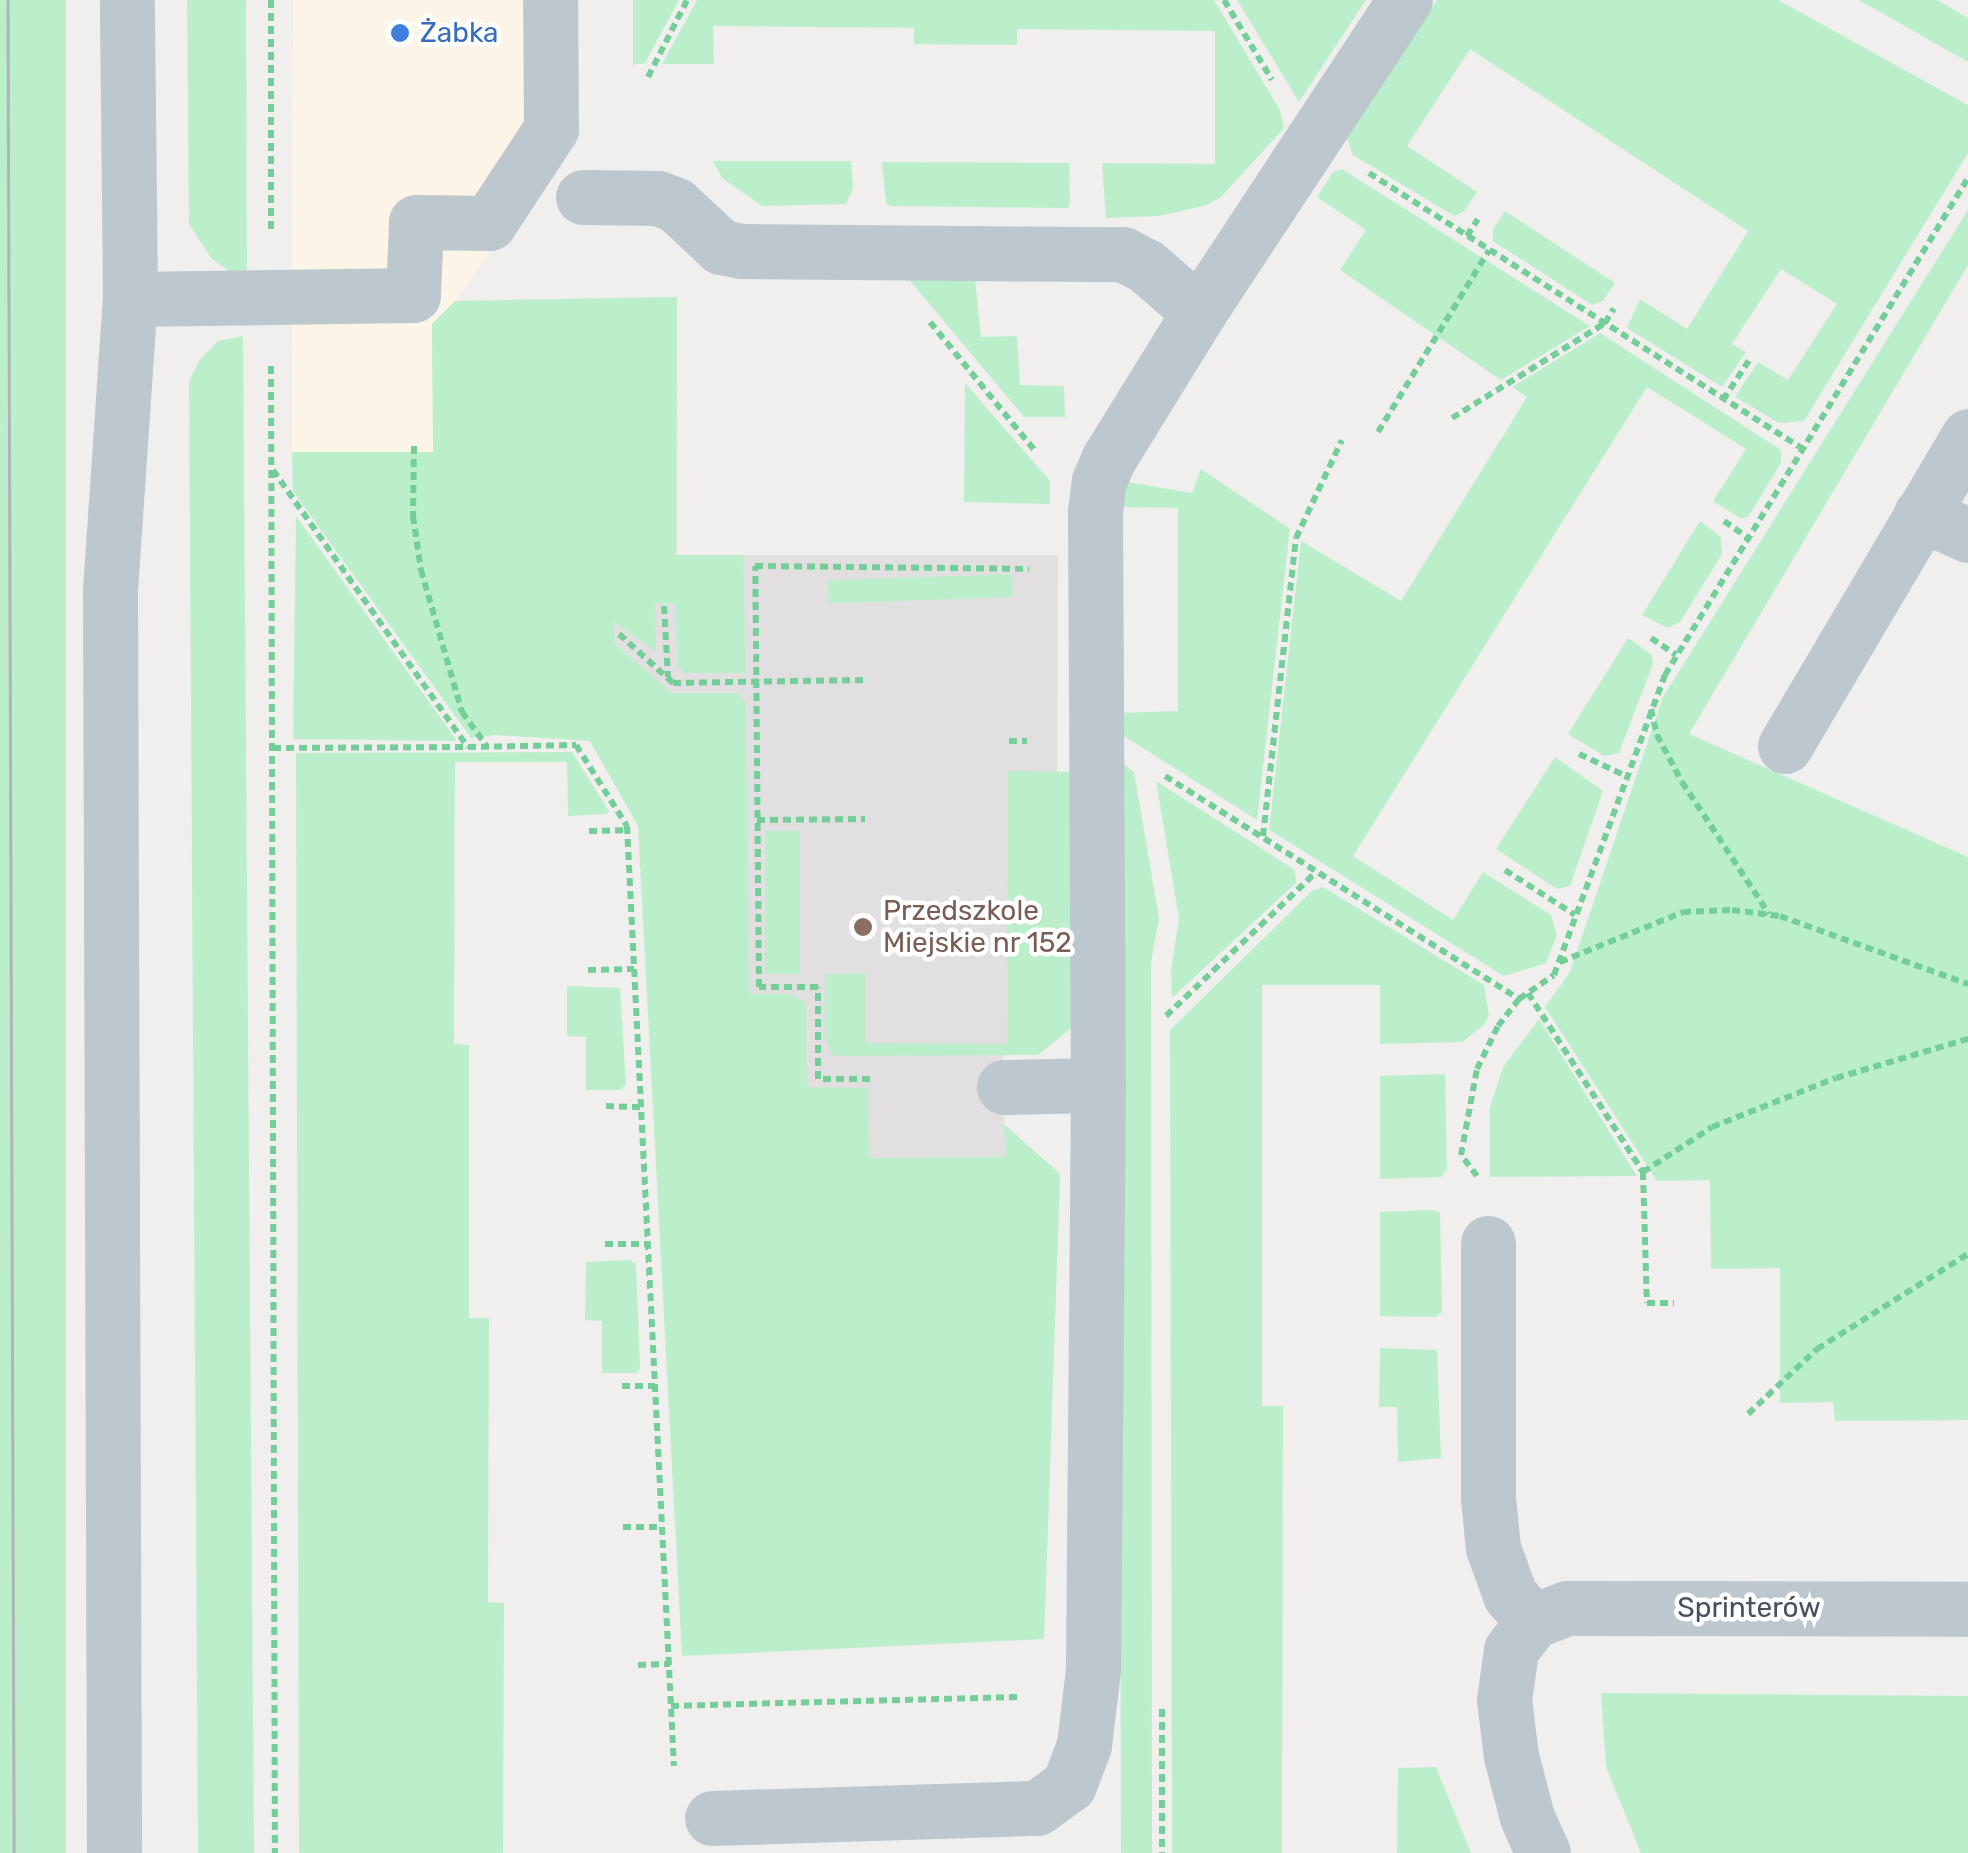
<!DOCTYPE html>
<html>
<head>
<meta charset="utf-8">
<style>
	body { margin:0 }
	#map { position:relative; width:1968px; height:1853px; overflow:hidden; background:#f1eeee; font-family:Rubik,sans-serif }
	div>[style] { position:absolute }
	.commercial>* { inset:0; background:#fcf4e7 }
	.education>* { inset:0; background:#e2dfe0 }
	.green>* { inset:0; background:#bbefcc; transform-origin:0 0 }
	.path>* { height:6px; margin-top:-3px; transform-origin:0; background:repeating-linear-gradient(90deg,#73ce9a 0 8px,transparent 0 13px) }
	.minor>* { height:55px; margin:-27.5px; padding:0 27.5px; transform-origin:27.5px; border-radius:27.5px; background:#bcc7ce }
	.tram>* { height:2.5px; margin:-1.25px; padding:0 1.25px; transform-origin:1.25px; border-radius:1.25px; background:#b0b4b9 }
	.dots>* { width:28px; height:28px; translate:-50% -50%; box-sizing:border-box; border:5px solid #fff; border-radius:50% }
	span { translate:-50% -50%; white-space:nowrap; text-align:center; line-height:1.15; -webkit-text-stroke:9px #fff; paint-order:stroke }
	.shop-label { font-size:28px; color:#366cbe }
	.left { translate:0 -50%; text-align:left }
	.education-label { font-size:28px; color:#785e54 }
	.street-label { font-size:28px; color:#46535c }
</style>
</head>
<body>
<div id="map">
	<div class="commercial">
		<i style="clip-path:polygon(293px 0,572px 0,571px 139px,455px 301px,432px 324px,434px 452px,292px 452px)"></i>
	</div>
	<div class="education">
		<i style="clip-path:polygon(677px 297px,677px 555px,1058px 555px,1057px 772px,1007px 1056px,1002px 1057px,1004px 1124px,1060px 1174px,1044px 1639px,702px 1653px,665px 823px,434px 452px,432px 324px,455px 301px)"></i>
	</div>
	<div class="green">
		<i style="left:0;top:0;width:66px;height:1853px"></i>
		<i style="clip-path:polygon(187px 0,246px 0,247px 271px,229px 271px,211px 258px,189px 224px)"></i>
		<i style="clip-path:polygon(633px 0,679px 0,645px 63px,633px 65px)"></i>
		<i style="clip-path:polygon(697px 0,1214px 0,1280px 110px,1284px 128px,1221px 197px,1207px 205px,1159px 216px,1106px 218px,1102px 163px,1215px 164px,1215px 31px,1017px 29px,1017px 45px,914px 44px,914px 28px,713px 26px,714px 64px,662px 64px)"></i>
		<i style="clip-path:polygon(1237px 0,1366px 0,1299px 102px)"></i>
		<i style="clip-path:polygon(1437px 0,1778px 0,1968px 105px,1968px 153px,1804px 421px,1779px 423px,1735px 397px,1758px 362px,1788px 380px,1837px 304px,1781px 269px,1732px 344px,1746px 352px,1722px 387px,1627px 328px,1640px 299px,1687px 329px,1748px 231px,1470px 49px,1407px 146px,1477px 192px,1464px 211px,1454px 216px,1353px 155px,1347px 138px)"></i>
		<i style="clip-path:polygon(1859px 0,1937px 0,1968px 18px,1968px 62px)"></i>
		<i style="clip-path:polygon(713px 161px,851px 161px,853px 189px,846px 204px,762px 206px,722px 178px)"></i>
		<i style="clip-path:polygon(882px 162px,1069px 163px,1070px 204px,1068px 208px,890px 206px,886px 203px)"></i>
		<i style="clip-path:polygon(1342px 169px,1590px 326px,1501px 380px,1340px 270px,1366px 230px,1317px 197px,1333px 172px)"></i>
		<i style="clip-path:polygon(1968px 210px,1968px 265px,1689px 734px,1968px 857px,1968px 1420px,1835px 1421px,1833px 1402px,1780px 1403px,1780px 1268px,1711px 1269px,1710px 1180px,1657px 1181px,1545px 1007px,1570px 972px,1663px 697px)"></i>
		<i style="clip-path:polygon(1505px 211px,1615px 283px,1603px 301px,1592px 305px,1493px 241px,1493px 229px)"></i>
		<i style="clip-path:polygon(907px 277px,975px 278px,981px 337px,1017px 336px,1020px 385px,1064px 386px,1065px 417px,1024px 417px)"></i>
		<i style="clip-path:polygon(677px 297px,676px 555px,743px 555px,746px 673px,683px 673px,678px 665px,675px 604px,655px 603px,656px 652px,613px 621px,615px 644px,672px 693px,737px 693px,746px 703px,749px 994px,790px 994px,806px 1003px,807px 1087px,868px 1088px,869px 1158px,1006px 1157px,1004px 1124px,1060px 1174px,1044px 1639px,682px 1656px,638px 826px,590px 741px,495px 735px,471px 738px,293px 491px,292px 452px,433px 452px,432px 324px,455px 301px)"></i>
		<i style="clip-path:polygon(1600px 333px,1781px 450px,1781px 463px,1748px 517px,1740px 518px,1713px 501px,1746px 449px,1647px 387px,1353px 856px,1453px 920px,1483px 872px,1551px 915px,1557px 935px,1546px 963px,1504px 976px,1269px 830px,1301px 541px,1401px 601px,1527px 397px,1512px 387px)"></i>
		<i style="clip-path:polygon(243px 336px,254px 1853px,198px 1853px,189px 382px,199px 361px,218px 341px)"></i>
		<i style="clip-path:polygon(965px 383px,1050px 481px,1050px 504px,964px 502px)"></i>
		<i style="clip-path:polygon(1201px 469px,1290px 529px,1257px 820px,1119px 733px,1119px 713px,1178px 711px,1178px 508px,1120px 507px,1127px 482px,1192px 493px)"></i>
		<i style="clip-path:polygon(296px 516px,457px 741px,293px 739px)"></i>
		<i style="clip-path:polygon(1700px 521px,1721px 537px,1722px 554px,1680px 622px,1667px 628px,1642px 615px)"></i>
		<i style="left:1012px;top:574px;width:23px;height:184px;rotate:88deg"></i>
		<i style="clip-path:polygon(1628px 638px,1652px 655px,1653px 664px,1619px 753px,1604px 756px,1568px 734px)"></i>
		<i style="clip-path:polygon(572px 752px,609px 811px,607px 814px,568px 816px,567px 762px,455px 762px,454px 1044px,469px 1045px,469px 1318px,489px 1318px,488px 1602px,504px 1603px,503px 1853px,299px 1853px,296px 753px)"></i>
		<i style="clip-path:polygon(1555px 757px,1603px 791px,1570px 886px,1557px 889px,1496px 849px)"></i>
		<i style="clip-path:polygon(1122px 763px,1134px 772px,1159px 918px,1151px 963px,1152px 1853px,1121px 1853px,1118px 764px)"></i>
		<i style="clip-path:polygon(1008px 771px,1075px 772px,1074px 1026px,1038px 1055px,833px 1056px,825px 1038px,825px 974px,866px 973px,866px 1043px,1007px 1044px)"></i>
		<i style="clip-path:polygon(1156px 781px,1295px 870px,1296px 883px,1172px 998px,1171px 969px,1179px 919px)"></i>
		<i style="left:765px;top:831px;width:35px;height:143px"></i>
		<i style="clip-path:polygon(1323px 887px,1484px 985px,1489px 1015px,1484px 1025px,1462px 1042px,1380px 1044px,1380px 985px,1262px 985px,1262px 1406px,1283px 1406px,1282px 1853px,1172px 1853px,1170px 1030px,1312px 891px)"></i>
		<i style="clip-path:polygon(567px 986px,620px 988px,626px 1085px,620px 1090px,586px 1090px,586px 1037px,567px 1036px)"></i>
		<i style="clip-path:polygon(1539px 1019px,1637px 1176px,1490px 1177px,1490px 1107px,1503px 1067px)"></i>
		<i style="clip-path:polygon(1445px 1074px,1447px 1169px,1441px 1177px,1380px 1179px,1380px 1076px)"></i>
		<i style="clip-path:polygon(1432px 1210px,1440px 1213px,1442px 1312px,1436px 1317px,1380px 1316px,1380px 1212px)"></i>
		<i style="clip-path:polygon(630px 1260px,636px 1264px,640px 1368px,637px 1373px,602px 1373px,602px 1321px,585px 1320px,586px 1262px)"></i>
		<i style="clip-path:polygon(1380px 1348px,1437px 1350px,1441px 1458px,1398px 1462px,1397px 1407px,1379px 1407px)"></i>
		<i style="clip-path:polygon(1601px 1693px,1968px 1696px,1968px 1853px,1641px 1853px,1606px 1767px)"></i>
		<i style="clip-path:polygon(1436px 1767px,1471px 1853px,1397px 1853px,1398px 1768px)"></i>
	</div>
	<div class="path">
		<i style="left:1224px;top:0;width:93px;rotate:59deg"></i>
		<i style="left:648px;top:77px;width:86px;rotate:-63.1deg"></i>
		<i style="left:1369px;top:173px;width:514px;rotate:32.45deg"></i>
		<i style="left:271px;top:229px;width:229px;rotate:-90deg"></i>
		<i style="left:1467px;top:236px;width:20px;rotate:-57deg"></i>
		<i style="left:930px;top:322px;width:168px;rotate:50.8deg"></i>
		<i style="left:271px;top:366px;width:1487px;rotate:89.85deg"></i>
		<i style="left:1723px;top:400px;width:51px;rotate:-56.9deg"></i>
		<i style="left:1452px;top:418px;width:180px;rotate:-31.8deg"></i>
		<i style="left:1605px;top:323px;width:17px;rotate:-59deg"></i>
		<i style="left:1378px;top:432px;width:213px;rotate:-58.6deg"></i>
		<i style="left:414px;top:446px;width:70px;rotate:90.8deg"></i>
		<i style="left:413px;top:516px;width:55px;rotate:81.6deg"></i>
		<i style="left:421px;top:570px;width:148px;rotate:73.9deg"></i>
		<i style="left:462px;top:712px;width:41px;rotate:54deg"></i>
		<i style="left:273px;top:470px;width:339px;rotate:54.9deg"></i>
		<i style="left:468px;top:747px;width:108px;rotate:-1.1deg"></i>
		<i style="left:576px;top:745px;width:96px;rotate:57.8deg"></i>
		<i style="left:627px;top:826px;width:941px;rotate:87.14deg"></i>
		<i style="left:1724px;top:521px;width:29px;rotate:35deg"></i>
		<i style="left:664px;top:606px;width:71px;rotate:86.8deg"></i>
		<i style="left:619px;top:634px;width:73px;rotate:42.2deg"></i>
		<i style="left:673px;top:683px;width:192px;rotate:-0.9deg"></i>
		<i style="left:1651px;top:638px;width:30px;rotate:34deg"></i>
		<i style="left:1651px;top:709px;width:27px;rotate:77deg"></i>
		<i style="left:1657px;top:735px;width:53px;rotate:62deg"></i>
		<i style="left:1682px;top:782px;width:158px;rotate:56.6deg"></i>
		<i style="left:1009px;top:741px;width:18px"></i>
		<i style="left:273px;top:748px;width:194px;rotate:-0.3deg"></i>
		<i style="left:1579px;top:754px;width:50px;rotate:25deg"></i>
		<i style="left:1165px;top:776px;width:418px;rotate:32.2deg"></i>
		<i style="left:757px;top:820px;width:108px;rotate:-0.5deg"></i>
		<i style="left:589px;top:831px;width:39px;rotate:-1deg"></i>
		<i style="left:1263px;top:836px;width:300px;rotate:-83.7deg"></i>
		<i style="left:1296px;top:538px;width:108px;rotate:-64.9deg"></i>
		<i style="left:1505px;top:870px;width:83px;rotate:32.7deg"></i>
		<i style="left:1560px;top:962px;width:133px;rotate:-22.1deg"></i>
		<i style="left:1683px;top:912px;width:49px;rotate:-2.3deg"></i>
		<i style="left:1732px;top:910px;width:48px;rotate:7.1deg"></i>
		<i style="left:1780px;top:916px;width:200px;rotate:19.9deg"></i>
		<i style="left:588px;top:970px;width:46px;rotate:-1.2deg"></i>
		<i style="left:1528px;top:993px;width:213px;rotate:57.3deg"></i>
		<i style="left:1643px;top:1172px;width:131px;rotate:88.3deg"></i>
		<i style="left:1647px;top:1303px;width:27px"></i>
		<i style="left:1166px;top:1016px;width:208px;rotate:-43.8deg"></i>
		<i style="left:870px;top:1079px;width:52px;rotate:180deg"></i>
		<i style="left:818px;top:1079px;width:92px;rotate:-90deg"></i>
		<i style="left:818px;top:987px;width:59px;rotate:180deg"></i>
		<i style="left:759px;top:987px;width:421px;rotate:-90.5deg"></i>
		<i style="left:755px;top:566px;width:274px;rotate:0.6deg"></i>
		<i style="left:606px;top:1106px;width:35px;rotate:2deg"></i>
		<i style="left:1643px;top:1172px;width:82px;rotate:-33.1deg"></i>
		<i style="left:1712px;top:1127px;width:133px;rotate:-21.6deg"></i>
		<i style="left:1836px;top:1078px;width:138px;rotate:-16.5deg"></i>
		<i style="left:1477px;top:1176px;width:26px;rotate:-127deg"></i>
		<i style="left:1461px;top:1155px;width:87px;rotate:-79.5deg"></i>
		<i style="left:1477px;top:1069px;width:48px;rotate:-64deg"></i>
		<i style="left:1498px;top:1026px;width:34px;rotate:-52deg"></i>
		<i style="left:1519px;top:999px;width:42px;rotate:-34.4deg"></i>
		<i style="left:1554px;top:975px;width:320px;rotate:-69.7deg"></i>
		<i style="left:1665px;top:675px;width:582px;rotate:-58.63deg"></i>
		<i style="left:605px;top:1244px;width:43px"></i>
		<i style="left:622px;top:1386px;width:33px"></i>
		<i style="left:1748px;top:1414px;width:95px;rotate:-43.3deg"></i>
		<i style="left:1817px;top:1349px;width:178px;rotate:-32.2deg"></i>
		<i style="left:623px;top:1527px;width:39px"></i>
		<i style="left:638px;top:1665px;width:32px;rotate:-2deg"></i>
		<i style="left:671px;top:1706px;width:349px;rotate:-1.5deg"></i>
		<i style="left:1162px;top:1709px;width:144px;rotate:90deg"></i>
	</div>
	<div class="minor">
		<i style="left:583px;top:197px;width:75px;rotate:0.8deg"></i>
		<i style="left:658px;top:198px;width:19px;rotate:21deg"></i>
		<i style="left:676px;top:205px;width:62px;rotate:43deg"></i>
		<i style="left:721px;top:247px;width:21px;rotate:11deg"></i>
		<i style="left:742px;top:251px;width:381px;rotate:0.5deg"></i>
		<i style="left:1123px;top:254px;width:26px;rotate:28deg"></i>
		<i style="left:1146px;top:266px;width:70px;rotate:41deg"></i>
		<i style="left:1199px;top:312px;width:374px;rotate:-56.6deg"></i>
		<i style="left:130px;top:299px;width:283px;rotate:-0.8deg"></i>
		<i style="left:413px;top:295px;width:73px;rotate:-87.6deg"></i>
		<i style="left:416px;top:222px;width:73px;rotate:0.8deg"></i>
		<i style="left:489px;top:223px;width:113px;rotate:-56.6deg"></i>
		<i style="left:551px;top:129px;width:129px;rotate:-90.4deg"></i>
		<i style="left:1921px;top:514px;width:51px;rotate:24.1deg"></i>
		<i style="left:1785px;top:746px;width:360px;rotate:-59.4deg"></i>
		<i style="left:1004px;top:1087px;width:94px;rotate:-1.2deg"></i>
		<i style="left:1488px;top:1243px;width:255px;rotate:90deg"></i>
		<i style="left:1488px;top:1498px;width:50px;rotate:84.3deg"></i>
		<i style="left:1493px;top:1548px;width:50px;rotate:70.1deg"></i>
		<i style="left:1510px;top:1595px;width:35px;rotate:49deg"></i>
		<i style="left:712px;top:1818px;width:325px;rotate:-1.8deg"></i>
		<i style="left:1037px;top:1808px;width:39px;rotate:-36deg"></i>
		<i style="left:1069px;top:1785px;width:43px;rotate:-69.4deg"></i>
		<i style="left:1084px;top:1745px;width:77px;rotate:-83.2deg"></i>
		<i style="left:1093px;top:1669px;width:584px;rotate:-89.51deg"></i>
		<i style="left:1098px;top:1085px;width:573px;rotate:-90.3deg"></i>
		<i style="left:1095px;top:512px;width:31px;rotate:-83deg"></i>
		<i style="left:1099px;top:481px;width:25px;rotate:-67deg"></i>
		<i style="left:1109px;top:458px;width:172px;rotate:-58.3deg"></i>
		<i style="left:114px;top:1853px;width:1263px;rotate:-90.18deg"></i>
		<i style="left:110px;top:590px;width:292px;rotate:-86.1deg"></i>
		<i style="left:130px;top:299px;width:299px;rotate:-90.6deg"></i>
		<i style="left:1543px;top:1853px;width:39px;rotate:-114deg"></i>
		<i style="left:1527px;top:1817px;width:63px;rotate:-104.7deg"></i>
		<i style="left:1511px;top:1756px;width:56px;rotate:-97.1deg"></i>
		<i style="left:1504px;top:1700px;width:50px;rotate:-82deg"></i>
		<i style="left:1511px;top:1650px;width:36px;rotate:-53deg"></i>
		<i style="left:1533px;top:1621px;width:36px;rotate:-21deg"></i>
		<i style="left:1567px;top:1608px;width:401px;rotate:0.1deg"></i>
	</div>
	<div class="tram">
		<i style="left:8px;top:0;width:1853px;rotate:89.81deg"></i>
	</div>
	<div class="dots">
		<i style="left:400px;top:33px;background:#3f7fe0"></i>
		<i style="left:863px;top:927px;background:#8d6e63"></i>
	</div>
	<div class="shop-label">
		<span class="left" style="left:420px;top:33px">Żabka</span>
	</div>
	<div class="education-label">
		<span class="left" style="left:883px;top:927px">Przedszkole<br>Miejskie nr 152</span>
	</div>
	<div class="street-label">
		<span style="left:1749px;top:1608px">Sprinterów</span>
	</div>
</div>
</body>
</html>
